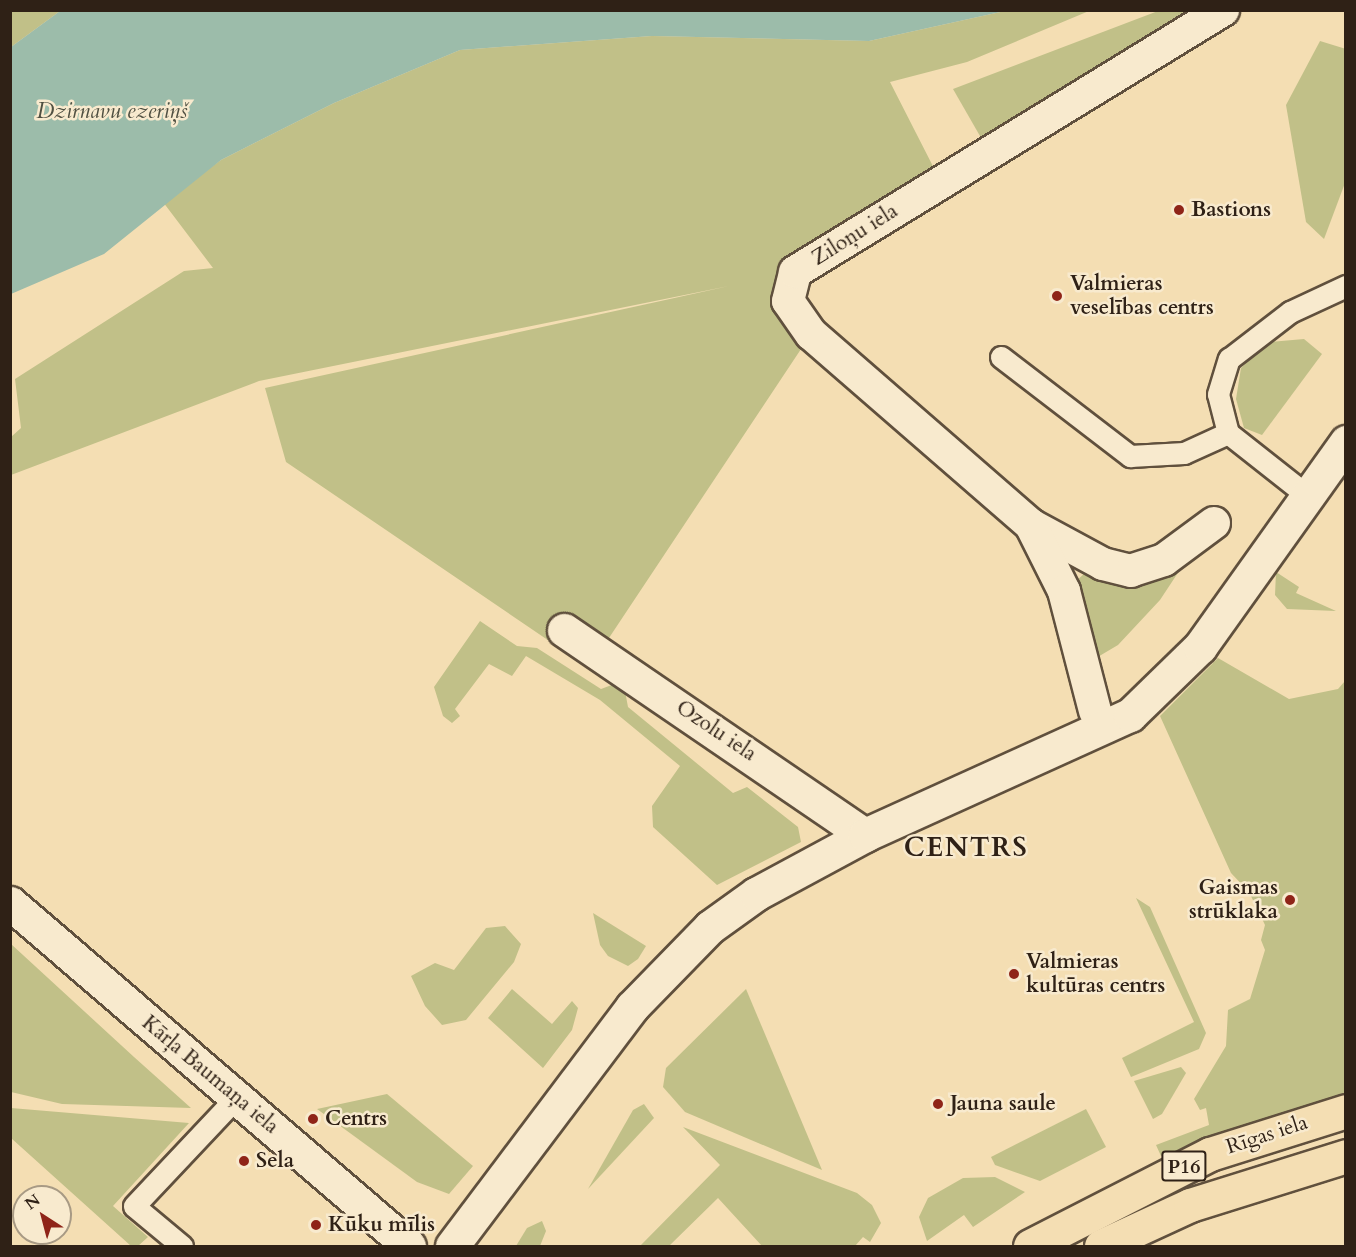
<!DOCTYPE html>
<html>
<head>
<meta charset="utf-8">
<style>
	body { margin:0 }
	#map { position:relative; width:1356px; height:1257px; overflow:hidden; background:#f4deb3; font-family:Cardo,serif }
	div>[style] { position:absolute }
	.green>* { inset:0; background:#c1c088 }
	.water>* { inset:0; background:#9cbcaa }
	.roads { filter:drop-shadow(2px 0 #60503d) drop-shadow(-2px 0 #60503d) drop-shadow(0 2px #60503d) drop-shadow(0 -2px #60503d) }
	.service>* { height:21px; margin:-10.5px; padding:0 10.5px; transform-origin:10.5px; border-radius:10.5px; background:#f8eace }
	.pedestrian>* { height:32px; margin:-16px; padding:0 16px; transform-origin:16px; border-radius:16px; background:#f8eace }
	.minor>* { height:33px; margin:-16.5px; padding:0 16.5px; transform-origin:16.5px; border-radius:16.5px; background:#f8eace }
	.tertiary>* { height:33px; margin:-16.5px; padding:0 16.5px; transform-origin:16.5px; border-radius:16.5px; background:#f8eace }
	.primary>* { height:33px; margin:-16.5px; padding:0 16.5px; transform-origin:16.5px; border-radius:16.5px; background:#f4deb3 }
	.dots>* { width:16px; height:16px; translate:-50% -50%; box-sizing:border-box; border:3px solid #f8eace; border-radius:50% }
	span { translate:-50% -50%; white-space:nowrap; text-align:center; line-height:1.15; -webkit-text-stroke:5px #f8eace; paint-order:stroke }
	.shield-label span { padding:2px 4px; background:#f8eace; border:2px solid; border-radius:4px; -webkit-text-stroke-width:0 }
	.shield-label { font-size:20px; color:#2f2116; font-weight:700 }
	.poi-label { font-size:21px; color:#2f2116; font-weight:700 }
	.left { translate:0 -50%; text-align:left }
	.right { translate:-100% -50%; text-align:right }
	.street-label { font-size:21px; color:#2f2116 }
	.water-label { font-size:22px; color:#505042; font-style:italic }
	.district-label { font-size:27px; color:#2f2116; font-weight:700; letter-spacing:1.5px }
	.frame { position:absolute; inset:0; border:12px solid #2f2116; pointer-events:none }
	.north { position:absolute; left:12px; top:1185px; width:60px; height:60px; box-sizing:border-box; background:#f8eace; border:2px solid #a89a84; border-radius:50%; rotate:324deg; font-size:16px; font-weight:700; line-height:24px; text-align:center; color:#2f2116 }
	.north::after { content:''; display:block; margin:auto; width:21px; height:27px; background:#8f2418; clip-path:polygon(50% 0,100% 100%,50% 72%,0 100%) }
</style>
</head>
<body>
<div id="map">
	<div class="green">
		<i style="clip-path:polygon(11px 11px,60px 11px,11px 47px)"></i>
		<i style="clip-path:polygon(1005px 11px,1089px 11px,967px 62px,890px 82px,941px 182px,795px 272px,811px 334px,589px 668px,286px 462px,265px 388px,729px 286px,259px 381px,11px 475px,11px 437px,21px 428px,15px 379px,184px 271px,213px 268px,163px 202px,221px 160px,334px 103px,460px 50px,652px 36px,869px 41px)"></i>
		<i style="clip-path:polygon(1158px 11px,1204px 11px,984px 143px,953px 89px)"></i>
		<i style="clip-path:polygon(1320px 41px,1346px 49px,1345px 183px,1324px 239px,1306px 222px,1286px 105px)"></i>
		<i style="clip-path:polygon(1304px 339px,1322px 354px,1262px 435px,1244px 428px,1236px 399px,1241px 368px,1269px 342px)"></i>
		<i style="clip-path:polygon(1195px 547px,1160px 600px,1118px 645px,1096px 658px,1075px 582px,1085px 573px,1113px 579px)"></i>
		<i style="clip-path:polygon(1276px 572px,1299px 587px,1296px 593px,1336px 611px,1287px 609px,1275px 595px)"></i>
		<i style="clip-path:polygon(480px 621px,517px 646px,537px 648px,601px 689px,617px 683px,625px 691px,628px 707px,733px 793px,747px 787px,798px 827px,801px 842px,717px 885px,653px 827px,652px 806px,680px 766px,600px 700px,526px 656px,512px 676px,489px 664px,455px 709px,460px 716px,452px 723px,443px 716px,434px 687px)"></i>
		<i style="clip-path:polygon(1218px 658px,1289px 699px,1338px 689px,1345px 681px,1345px 1093px,1161px 1156px,1156px 1145px,1209px 1125px,1206px 1108px,1200px 1110px,1194px 1099px,1226px 1046px,1228px 1010px,1250px 999px,1265px 950px,1261px 940px,1265px 925px,1249px 892px,1231px 873px,1160px 716px)"></i>
		<i style="clip-path:polygon(1136px 898px,1150px 907px,1206px 1033px,1199px 1049px,1131px 1077px,1122px 1058px,1194px 1022px)"></i>
		<i style="clip-path:polygon(593px 913px,646px 946px,638px 959px,628px 966px,608px 956px,600px 945px)"></i>
		<i style="clip-path:polygon(505px 926px,521px 944px,514px 962px,466px 1020px,442px 1025px,425px 1006px,411px 976px,435px 963px,454px 970px,486px 928px)"></i>
		<i style="clip-path:polygon(11px 944px,134px 1057px,191px 1108px,62px 1104px,11px 1092px)"></i>
		<i style="clip-path:polygon(512px 989px,552px 1024px,572px 1001px,578px 1008px,572px 1030px,543px 1068px,488px 1018px)"></i>
		<i style="clip-path:polygon(746px 989px,822px 1170px,685px 1112px,663px 1087px,666px 1068px)"></i>
		<i style="clip-path:polygon(1181px 1067px,1186px 1073px,1162px 1114px,1153px 1119px,1134px 1081px)"></i>
		<i style="clip-path:polygon(387px 1094px,473px 1166px,449px 1194px,417px 1182px,317px 1109px)"></i>
		<i style="clip-path:polygon(644px 1104px,654px 1118px,588px 1189px,633px 1110px)"></i>
		<i style="clip-path:polygon(11px 1108px,189px 1123px,113px 1206px,148px 1237px,138px 1246px,131px 1246px,11px 1138px)"></i>
		<i style="clip-path:polygon(1086px 1109px,1106px 1147px,1040px 1181px,995px 1165px,991px 1157px)"></i>
		<i style="clip-path:polygon(683px 1127px,857px 1193px,872px 1205px,881px 1223px,870px 1242px,863px 1237px,855px 1246px,762px 1246px,718px 1198px,669px 1246px,640px 1246px,720px 1165px)"></i>
		<i style="clip-path:polygon(995px 1177px,1025px 1192px,973px 1227px,964px 1215px,927px 1241px,919px 1217px,928px 1198px,963px 1178px)"></i>
		<i style="clip-path:polygon(542px 1221px,546px 1231px,540px 1246px,516px 1246px,527px 1228px)"></i>
	</div>
	<div class="water">
		<i style="clip-path:polygon(60px 11px,60px 10px,1005px 11px,869px 41px,652px 36px,460px 50px,334px 103px,221px 160px,104px 254px,11px 294px,11px 47px)"></i>
	</div>
	<div class="roads">
		<div class="service">
			<i style="left:1001px;top:357px;width:163px;rotate:37.5deg"></i>
			<i style="left:1130px;top:456px;width:54px;rotate:-3.2deg"></i>
			<i style="left:1184px;top:453px;width:48px;rotate:-24.4deg"></i>
			<i style="left:1228px;top:433px;width:103px;rotate:38.3deg"></i>
			<i style="left:1228px;top:433px;width:40px;rotate:-104.4deg"></i>
			<i style="left:1218px;top:394px;width:37px;rotate:-73deg"></i>
			<i style="left:1229px;top:359px;width:77px;rotate:-37.6deg"></i>
			<i style="left:1290px;top:312px;width:62px;rotate:-24.9deg"></i>
			<i style="left:182px;top:1246px;width:62px;rotate:-140.2deg"></i>
			<i style="left:134px;top:1206px;width:147px;rotate:-46.7deg"></i>
		</div>
		<div class="pedestrian">
			<i style="left:1214px;top:523px;width:62px;rotate:143.5deg"></i>
			<i style="left:1164px;top:560px;width:35px;rotate:162deg"></i>
			<i style="left:1131px;top:571px;width:29px;rotate:-166deg"></i>
			<i style="left:1103px;top:564px;width:82px;rotate:-151.6deg"></i>
			<i style="left:1031px;top:525px;width:291px;rotate:-139deg"></i>
			<i style="left:811px;top:334px;width:40px;rotate:-124.9deg"></i>
			<i style="left:788px;top:301px;width:30px;rotate:-76deg"></i>
			<i style="left:795px;top:272px;width:502px;rotate:-31.47deg"></i>
			<i style="left:1031px;top:525px;width:74px;rotate:63.4deg"></i>
			<i style="left:1064px;top:591px;width:124px;rotate:75.5deg"></i>
		</div>
		<div class="minor">
			<i style="left:564px;top:630px;width:364px;rotate:34.3deg"></i>
			<i style="left:452px;top:1246px;width:299px;rotate:-53deg"></i>
			<i style="left:632px;top:1007px;width:112px;rotate:-45.7deg"></i>
			<i style="left:710px;top:927px;width:57px;rotate:-35.7deg"></i>
			<i style="left:756px;top:894px;width:124px;rotate:-28.4deg"></i>
			<i style="left:865px;top:835px;width:291px;rotate:-24.4deg"></i>
			<i style="left:1130px;top:715px;width:98px;rotate:-44.2deg"></i>
			<i style="left:1200px;top:647px;width:252px;rotate:-54.5deg"></i>
		</div>
		<div class="tertiary">
			<i style="left:10px;top:903px;width:526px;rotate:40.68deg"></i>
		</div>
		<div class="primary">
			<i style="left:1030px;top:1246px;width:202px;rotate:-27.1deg"></i>
			<i style="left:1210px;top:1154px;width:143px;rotate:-17.5deg"></i>
			<i style="left:1101px;top:1246px;width:98px;rotate:-24.7deg"></i>
			<i style="left:1190px;top:1205px;width:164px;rotate:-17.4deg"></i>
		</div>
	</div>
	<div class="dots">
		<i style="left:1179px;top:210px;background:#8f2418"></i>
		<i style="left:1057px;top:296px;background:#8f2418"></i>
		<i style="left:1290px;top:900px;background:#8f2418"></i>
		<i style="left:1014px;top:974px;background:#8f2418"></i>
		<i style="left:938px;top:1104px;background:#8f2418"></i>
		<i style="left:313px;top:1119px;background:#8f2418"></i>
		<i style="left:244px;top:1161px;background:#8f2418"></i>
		<i style="left:316px;top:1225px;background:#8f2418"></i>
	</div>
	<div class="shield-label">
		<span style="left:1184px;top:1166px">P16</span>
	</div>
	<div class="poi-label">
		<span class="left" style="left:1191px;top:210px">Bastions</span>
		<span class="left" style="left:1070px;top:296px">Valmieras<br>veselības centrs</span>
		<span class="right" style="left:1278px;top:900px">Gaismas<br>strūklaka</span>
		<span class="left" style="left:1026px;top:974px">Valmieras<br>kultūras centrs</span>
		<span class="left" style="left:950px;top:1104px">Jauna saule</span>
		<span class="left" style="left:325px;top:1119px">Centrs</span>
		<span class="left" style="left:256px;top:1161px">Sela</span>
		<span class="left" style="left:328px;top:1225px">Kūku mīlis</span>
	</div>
	<div class="street-label">
		<span style="left:855px;top:235px;rotate:-32deg">Ziloņu iela</span>
		<span style="left:716px;top:731px;rotate:34deg">Ozolu iela</span>
		<span style="left:210px;top:1075px;rotate:40deg">Kārļa Baumaņa iela</span>
		<span style="left:1267px;top:1135px;rotate:-18deg">Rīgas iela</span>
	</div>
	<div class="water-label">
		<span style="left:112px;top:112px">Dzirnavu ezeriņš</span>
	</div>
	<div class="district-label">
		<span style="left:966px;top:848px">CENTRS</span>
	</div>
	<div class="frame"></div>
	<div class="north">N</div>
</div>
</body>
</html>
